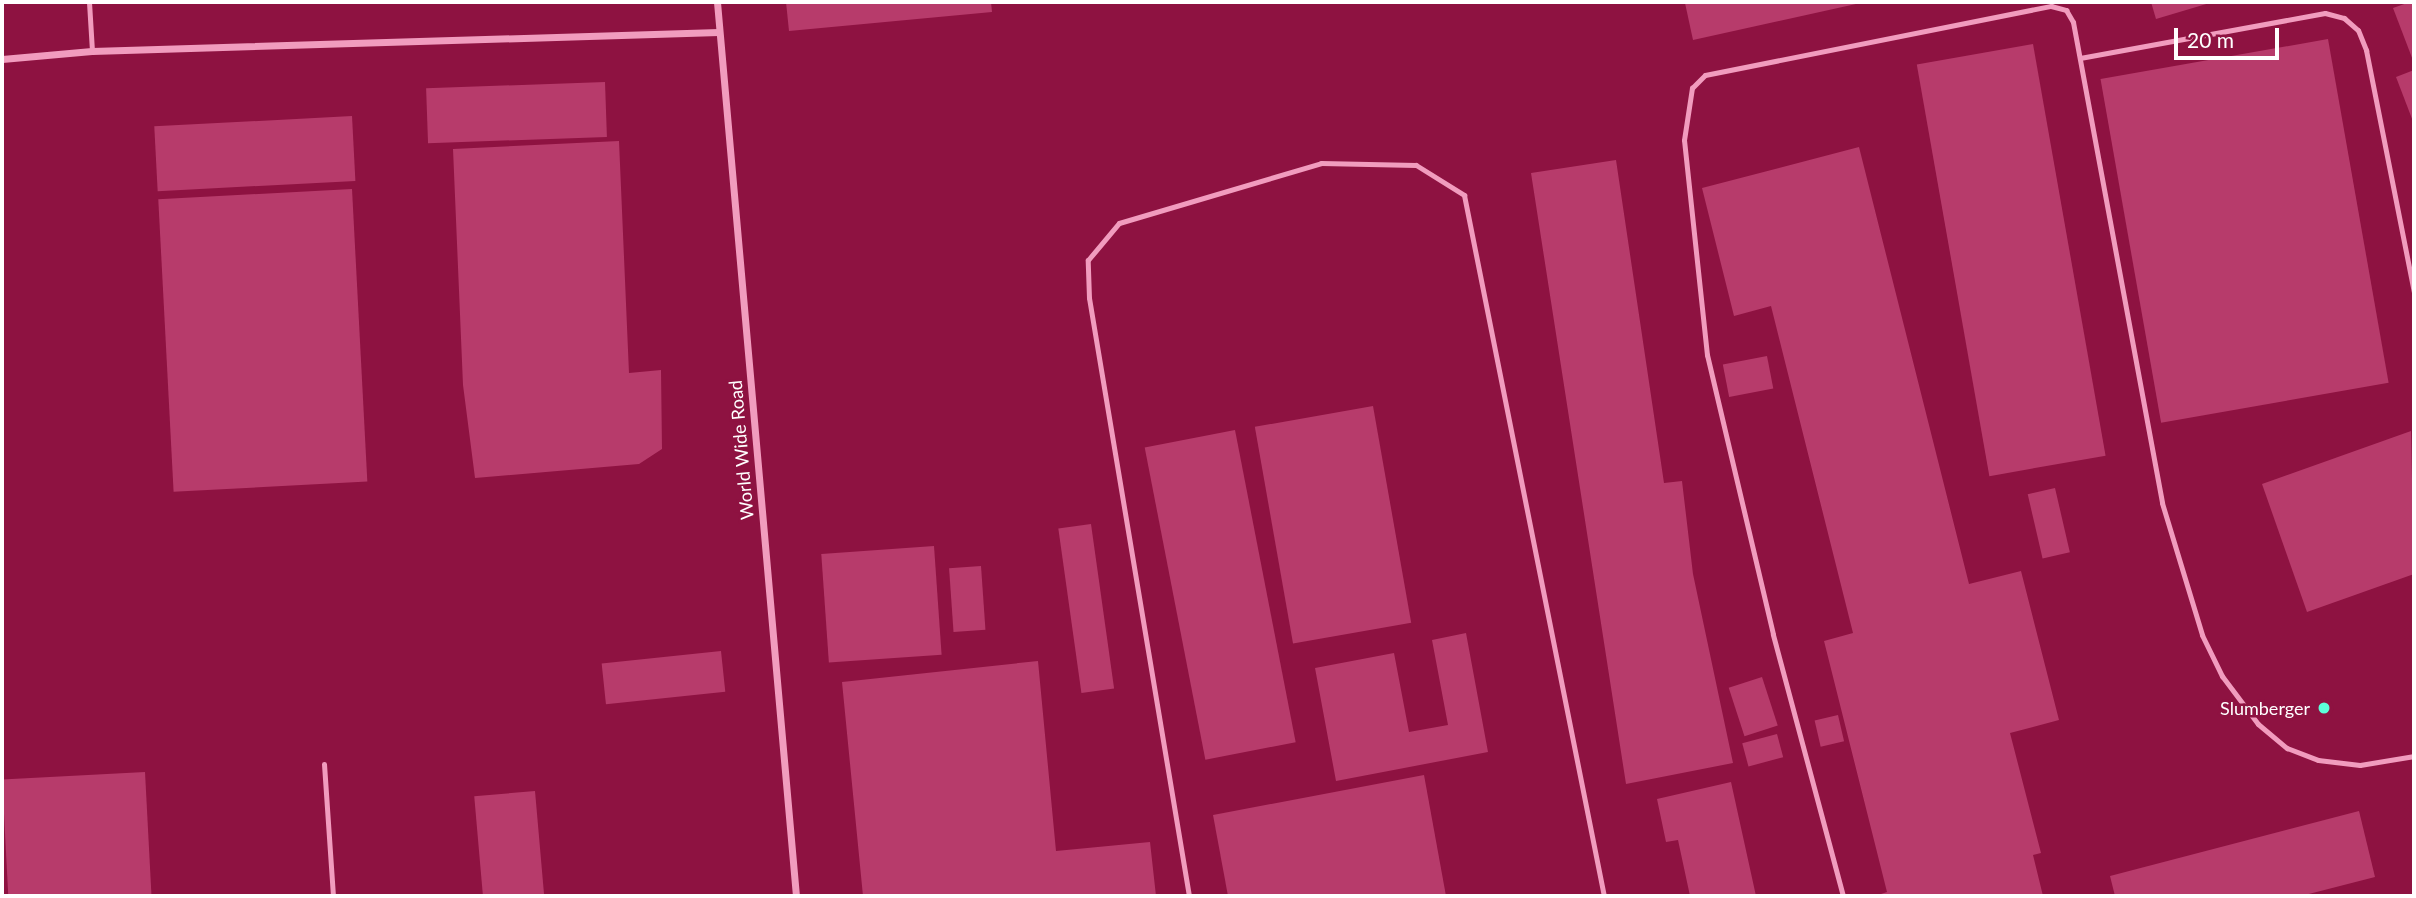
<!DOCTYPE html>
<html>
<head>
<meta charset="utf-8">
<style>
	body { margin:0 }
	#map { position:relative; width:2416px; height:898px; overflow:hidden; background:#8e1241; font-family:Lato,sans-serif }
	div>[style] { position:absolute }
	.building>* { inset:0; background:#b73b6b; transform-origin:0 0 }
	.service>* { height:5px; margin:-2.5px; padding:0 2.5px; transform-origin:2.5px; border-radius:2.5px; background:#f19cbe }
	.minor>* { height:7px; margin:-3.5px; padding:0 3.5px; transform-origin:3.5px; border-radius:3.5px; background:#f19cbe }
	.dots>* { width:19px; height:19px; translate:-50% -50%; box-sizing:border-box; border:4px solid #8e1241; border-radius:50% }
	span { translate:-50% -50%; white-space:nowrap; text-align:center; line-height:1.15; -webkit-text-stroke:5px #8e1241; paint-order:stroke }
	.street-label { font-size:18px; color:#fff }
	.poi-label { font-size:18px; color:#fff }
	.right { translate:-100% -50%; text-align:right }
	.frame { position:absolute; inset:0; border:4px solid #fff; pointer-events:none }
	.scale { position:absolute; left:2174px; top:28px; width:105px; height:32px; box-sizing:border-box; border:4px solid #fff; border-top:0; padding-left:9px; font-size:21px; line-height:24px; white-space:nowrap; color:#fff; -webkit-text-stroke:5px #8e1241; paint-order:stroke }
</style>
</head>
<body>
<div id="map">
	<div class="building">
		<i style="clip-path:polygon(786px 2px,991px 2px,992px 12px,789px 31px)"></i>
		<i style="clip-path:polygon(1865px 2px,1693px 40px,1685px 3px,1689px 2px)"></i>
		<i style="clip-path:polygon(2151px 2px,2213px 2px,2156px 19px)"></i>
		<i style="clip-path:polygon(2410px 2px,2414px 2px,2414px 63px,2393px 8px)"></i>
		<i style="left:2328px;top:39px;width:349px;height:231px;rotate:80deg"></i>
		<i style="left:2033px;top:44px;width:418px;height:118px;rotate:80deg"></i>
		<i style="clip-path:polygon(2414px 70px,2414px 124px,2396px 77px)"></i>
		<i style="left:605px;top:82px;width:55px;height:179px;rotate:88deg"></i>
		<i style="left:352px;top:116px;width:65px;height:198px;rotate:87deg"></i>
		<i style="clip-path:polygon(619px 141px,629px 373px,661px 370px,662px 449px,639px 464px,475px 478px,463px 385px,453px 149px)"></i>
		<i style="clip-path:polygon(1859px 147px,1969px 584px,2021px 571px,2059px 720px,2010px 733px,2041px 853px,2033px 855px,2043px 896px,1875px 896px,1887px 892px,1824px 641px,1853px 633px,1771px 306px,1734px 316px,1702px 188px)"></i>
		<i style="clip-path:polygon(1616px 160px,1664px 483px,1682px 481px,1693px 574px,1733px 763px,1626px 784px,1531px 173px)"></i>
		<i style="left:352px;top:189px;width:293px;height:194px;rotate:87deg"></i>
		<i style="left:1767px;top:356px;width:33px;height:45px;rotate:79deg"></i>
		<i style="left:1373px;top:406px;width:220px;height:120px;rotate:80deg"></i>
		<i style="left:1235px;top:430px;width:318px;height:92px;rotate:79deg"></i>
		<i style="clip-path:polygon(2411px 431px,2414px 574px,2307px 612px,2262px 484px)"></i>
		<i style="left:2055px;top:488px;width:66px;height:28px;rotate:77deg"></i>
		<i style="left:1091px;top:524px;width:166px;height:33px;rotate:82deg"></i>
		<i style="left:934px;top:546px;width:109px;height:113px;rotate:86deg"></i>
		<i style="left:981px;top:566px;width:64px;height:32px;rotate:86deg"></i>
		<i style="clip-path:polygon(1466px 633px,1488px 752px,1336px 781px,1315px 668px,1394px 653px,1409px 732px,1448px 725px,1432px 640px)"></i>
		<i style="left:721px;top:651px;width:41px;height:120px;rotate:84deg"></i>
		<i style="clip-path:polygon(1038px 661px,1056px 851px,1150px 842px,1156px 896px,863px 896px,842px 682px)"></i>
		<i style="left:1762px;top:677px;width:51px;height:35px;rotate:72deg"></i>
		<i style="left:1838px;top:715px;width:27px;height:24px;rotate:77deg"></i>
		<i style="left:1777px;top:734px;width:24px;height:36px;rotate:75deg"></i>
		<i style="left:145px;top:772px;width:124px;height:143px;rotate:87deg"></i>
		<i style="clip-path:polygon(1424px 775px,1446px 896px,1228px 896px,1213px 815px)"></i>
		<i style="clip-path:polygon(1731px 782px,1756px 896px,1690px 896px,1678px 840px,1666px 842px,1657px 799px)"></i>
		<i style="left:535px;top:791px;width:105px;height:61px;rotate:85deg"></i>
		<i style="clip-path:polygon(2359px 811px,2375px 877px,2301px 896px,2115px 896px,2110px 876px)"></i>
	</div>
	<div class="service">
		<i style="left:89px;top:2px;width:49px;rotate:86.5deg"></i>
		<i style="left:2080px;top:58px;width:249px;rotate:-10.4deg"></i>
		<i style="left:2325px;top:13px;width:20px;rotate:15deg"></i>
		<i style="left:2344px;top:18px;width:18px;rotate:41deg"></i>
		<i style="left:2358px;top:30px;width:22px;rotate:68deg"></i>
		<i style="left:2366px;top:50px;width:247px;rotate:78.8deg"></i>
		<i style="left:324px;top:764px;width:132px;rotate:86.1deg"></i>
		<i style="left:1189px;top:896px;width:606px;rotate:-99.49deg"></i>
		<i style="left:1089px;top:298px;width:38px;rotate:-92deg"></i>
		<i style="left:1088px;top:260px;width:48px;rotate:-50deg"></i>
		<i style="left:1119px;top:223px;width:211px;rotate:-16.5deg"></i>
		<i style="left:1321px;top:163px;width:95px;rotate:1.2deg"></i>
		<i style="left:1416px;top:165px;width:57px;rotate:32deg"></i>
		<i style="left:1464px;top:195px;width:715px;rotate:78.71deg"></i>
		<i style="left:1843px;top:896px;width:271px;rotate:-105deg"></i>
		<i style="left:1773px;top:634px;width:287px;rotate:-103.3deg"></i>
		<i style="left:1707px;top:355px;width:216px;rotate:-96.1deg"></i>
		<i style="left:1684px;top:140px;width:53px;rotate:-81.3deg"></i>
		<i style="left:1692px;top:88px;width:18px;rotate:-45deg"></i>
		<i style="left:1705px;top:75px;width:353px;rotate:-11.3deg"></i>
		<i style="left:2051px;top:6px;width:16px;rotate:15deg"></i>
		<i style="left:2066px;top:10px;width:14px;rotate:60deg"></i>
		<i style="left:2073px;top:22px;width:489px;rotate:79.5deg"></i>
		<i style="left:2162px;top:503px;width:138px;rotate:73.1deg"></i>
		<i style="left:2202px;top:635px;width:46px;rotate:64deg"></i>
		<i style="left:2222px;top:676px;width:60px;rotate:53.1deg"></i>
		<i style="left:2258px;top:724px;width:38px;rotate:40deg"></i>
		<i style="left:2287px;top:748px;width:33px;rotate:21deg"></i>
		<i style="left:2318px;top:760px;width:42px;rotate:6.8deg"></i>
		<i style="left:2360px;top:765px;width:55px;rotate:-9.5deg"></i>
	</div>
	<div class="minor">
		<i style="left:717px;top:2px;width:897px;rotate:84.95deg"></i>
		<i style="left:2px;top:59px;width:90px;rotate:-5.1deg"></i>
		<i style="left:92px;top:51px;width:627px;rotate:-1.74deg"></i>
	</div>
	<div class="dots">
		<i style="left:2324px;top:708px;background:#5cffd9"></i>
	</div>
	<div class="street-label">
		<span style="left:741px;top:450px;rotate:-95deg">World Wide Road</span>
	</div>
	<div class="poi-label">
		<span class="right" style="left:2310px;top:708px">Slumberger</span>
	</div>
	<div class="frame"></div>
	<div class="scale">20 m</div>
</div>
</body>
</html>
